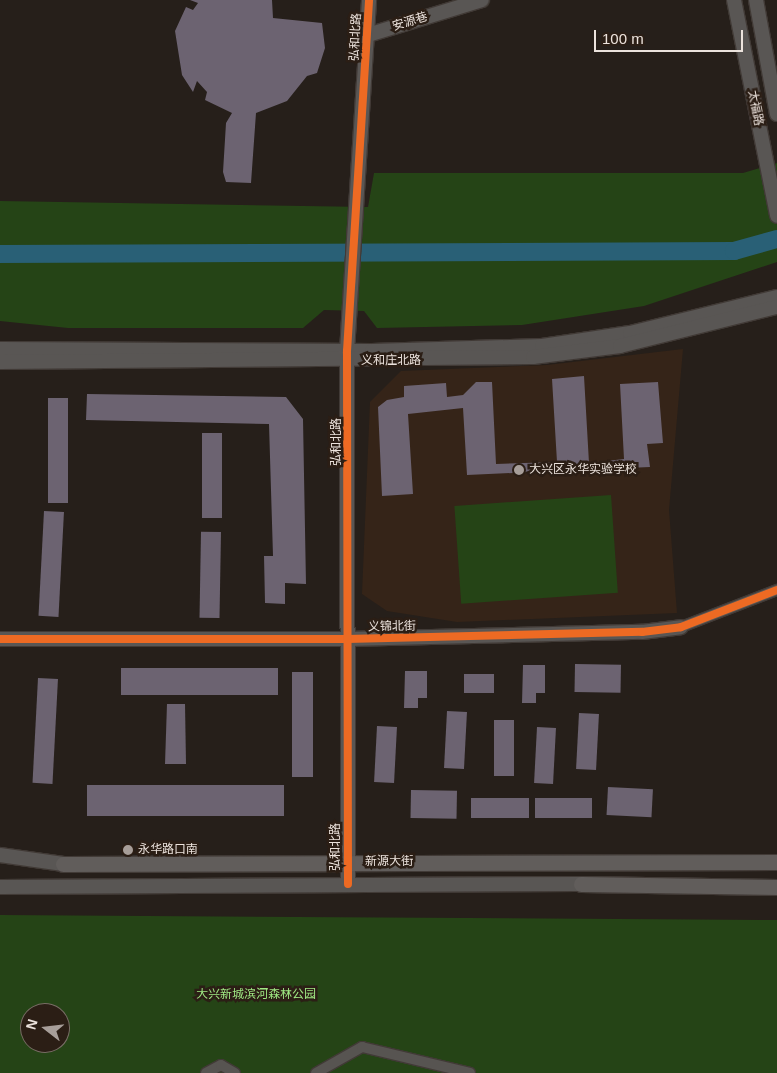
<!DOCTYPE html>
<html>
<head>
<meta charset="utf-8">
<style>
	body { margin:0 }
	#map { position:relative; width:777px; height:1073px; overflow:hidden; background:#261f1a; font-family:Helvetica,"Noto Sans SC",sans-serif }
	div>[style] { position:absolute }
	.built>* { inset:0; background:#352418 }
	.green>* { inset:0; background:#254416; transform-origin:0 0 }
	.river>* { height:18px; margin:-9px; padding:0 9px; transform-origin:9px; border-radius:9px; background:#296076 }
	.building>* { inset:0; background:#6c6371; transform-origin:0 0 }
	.roads { filter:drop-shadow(1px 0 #413a36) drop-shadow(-1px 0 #413a36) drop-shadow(0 1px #413a36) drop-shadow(0 -1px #413a36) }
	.street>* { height:10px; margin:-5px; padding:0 5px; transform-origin:5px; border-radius:5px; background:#575451 }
	.secondary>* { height:14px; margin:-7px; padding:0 7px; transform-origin:7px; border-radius:7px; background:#595654 }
	.primary>* { height:15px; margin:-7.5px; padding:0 7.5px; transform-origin:7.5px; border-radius:7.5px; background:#615d5b }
	.cycleway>* { height:8px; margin:-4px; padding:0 4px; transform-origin:4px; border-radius:4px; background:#ed6a23 }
	.dots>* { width:14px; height:14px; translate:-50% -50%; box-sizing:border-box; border:2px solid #2b1e15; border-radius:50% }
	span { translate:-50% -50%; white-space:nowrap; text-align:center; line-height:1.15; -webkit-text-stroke:5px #2b1e15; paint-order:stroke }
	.street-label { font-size:12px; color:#ece3dd }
	.poi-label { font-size:12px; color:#ece3dd }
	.left { translate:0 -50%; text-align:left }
	.park-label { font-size:12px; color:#9fe983 }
	.north { position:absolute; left:20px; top:1003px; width:50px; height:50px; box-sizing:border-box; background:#2b1e15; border:1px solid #786d65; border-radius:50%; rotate:286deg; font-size:14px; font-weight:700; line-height:20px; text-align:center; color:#ece3dd }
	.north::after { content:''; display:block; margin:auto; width:18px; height:22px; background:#a79e99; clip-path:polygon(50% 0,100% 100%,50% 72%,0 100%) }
	.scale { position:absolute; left:594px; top:30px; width:149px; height:22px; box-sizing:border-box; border:2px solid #ece3dd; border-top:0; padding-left:6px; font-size:15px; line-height:18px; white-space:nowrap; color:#ece3dd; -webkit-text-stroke:4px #2b1e15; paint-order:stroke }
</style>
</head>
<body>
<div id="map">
	<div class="built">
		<i style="clip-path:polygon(683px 349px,669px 510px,677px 613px,457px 622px,387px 611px,362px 594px,370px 402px,401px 371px,547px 365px)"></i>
	</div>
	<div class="green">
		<i style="clip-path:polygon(777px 163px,777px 262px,644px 306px,522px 325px,377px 328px,364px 311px,324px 310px,303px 328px,68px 328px,0 321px,0 201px,368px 207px,374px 173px,743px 173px)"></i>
		<i style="left:611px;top:495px;width:98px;height:157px;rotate:86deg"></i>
		<i style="clip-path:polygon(evenodd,0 915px,777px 920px,777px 1073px,0 1073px,0 915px,30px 1013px,60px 1013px,60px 1043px,30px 1043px,30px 1013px)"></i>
	</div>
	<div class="river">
		<i style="left:0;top:254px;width:734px;rotate:-0.23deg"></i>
		<i style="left:734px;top:251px;width:45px;rotate:-15.6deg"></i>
	</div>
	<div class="building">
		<i style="clip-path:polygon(190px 0,272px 0,273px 18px,322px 23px,325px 48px,317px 73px,307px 76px,287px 101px,256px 113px,251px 183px,226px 182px,223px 172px,226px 123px,232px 113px,205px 100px,207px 92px,197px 81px,193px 92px,182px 75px,175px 31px,186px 7px,193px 10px,198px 3px)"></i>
		<i style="clip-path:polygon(584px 376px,589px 463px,624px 459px,620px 384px,658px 382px,663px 443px,647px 444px,650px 467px,467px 475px,463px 408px,408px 414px,413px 494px,382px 496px,378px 407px,387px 400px,404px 397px,404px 386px,446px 383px,447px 397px,463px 395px,476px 382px,492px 382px,496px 464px,557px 462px,552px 379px)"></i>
		<i style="clip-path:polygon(87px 394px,286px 397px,303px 419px,306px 584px,285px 583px,285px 604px,265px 603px,264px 556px,273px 556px,269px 424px,86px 420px)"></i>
		<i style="left:48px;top:398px;width:20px;height:105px"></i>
		<i style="left:202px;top:433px;width:20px;height:85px"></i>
		<i style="left:44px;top:511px;width:20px;height:105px;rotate:3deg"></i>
		<i style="left:221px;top:532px;width:86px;height:20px;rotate:91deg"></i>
		<i style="left:575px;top:664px;width:46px;height:28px;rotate:1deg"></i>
		<i style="clip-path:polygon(523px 665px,545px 665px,545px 693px,536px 693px,536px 703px,522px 703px)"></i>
		<i style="left:121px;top:668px;width:157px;height:27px"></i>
		<i style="clip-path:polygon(405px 671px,427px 671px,427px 698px,418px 698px,418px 708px,404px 708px)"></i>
		<i style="left:292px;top:672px;width:21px;height:105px"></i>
		<i style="left:464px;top:674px;width:30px;height:19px"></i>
		<i style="left:38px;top:678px;width:20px;height:105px;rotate:3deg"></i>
		<i style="clip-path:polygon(167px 704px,185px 704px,186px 764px,165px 764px)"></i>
		<i style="left:447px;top:711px;width:20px;height:57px;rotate:3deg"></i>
		<i style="left:579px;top:713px;width:20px;height:56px;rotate:3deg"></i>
		<i style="left:494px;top:720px;width:20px;height:56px"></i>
		<i style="left:377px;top:726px;width:20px;height:56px;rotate:3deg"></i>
		<i style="left:537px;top:727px;width:19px;height:56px;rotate:3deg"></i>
		<i style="left:87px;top:785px;width:197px;height:31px"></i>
		<i style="left:608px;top:787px;width:45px;height:28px;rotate:3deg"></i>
		<i style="left:411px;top:790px;width:46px;height:28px;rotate:1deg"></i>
		<i style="left:471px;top:798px;width:58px;height:20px"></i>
		<i style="left:535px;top:798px;width:57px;height:20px"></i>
	</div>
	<div class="roads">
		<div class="street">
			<i style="left:681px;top:627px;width:103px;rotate:-21.1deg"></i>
			<i style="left:206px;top:1073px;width:17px;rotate:-28deg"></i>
			<i style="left:221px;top:1065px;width:16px;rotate:30deg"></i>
			<i style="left:316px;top:1073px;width:53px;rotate:-29.5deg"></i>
			<i style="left:362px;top:1047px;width:111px;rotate:13.5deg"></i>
		</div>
		<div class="secondary">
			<i style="left:734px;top:0;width:220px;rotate:78.7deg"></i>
			<i style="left:756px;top:0;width:116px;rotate:79.6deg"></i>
			<i style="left:368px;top:35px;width:119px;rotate:-17.1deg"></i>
			<i style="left:0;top:349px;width:372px;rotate:0.3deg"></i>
			<i style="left:372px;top:351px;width:170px;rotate:-1.7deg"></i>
			<i style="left:542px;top:346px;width:89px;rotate:-8.4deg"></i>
			<i style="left:630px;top:333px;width:151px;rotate:-13.8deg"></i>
			<i style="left:0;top:362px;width:533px;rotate:-0.54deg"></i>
			<i style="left:533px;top:357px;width:88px;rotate:-7.2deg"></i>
			<i style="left:620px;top:346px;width:162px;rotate:-14deg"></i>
			<i style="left:0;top:639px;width:347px"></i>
			<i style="left:347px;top:639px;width:295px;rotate:-1.4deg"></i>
			<i style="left:642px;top:632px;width:39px;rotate:-7deg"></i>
			<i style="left:0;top:855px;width:64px;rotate:8.1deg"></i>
			<i style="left:348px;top:884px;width:533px;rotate:-90.11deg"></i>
			<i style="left:347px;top:351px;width:352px;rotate:-86.4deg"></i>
			<i style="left:0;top:887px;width:581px;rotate:-0.3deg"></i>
		</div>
		<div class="primary">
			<i style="left:63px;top:864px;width:714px;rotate:-0.16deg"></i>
			<i style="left:581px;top:884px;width:196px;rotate:0.9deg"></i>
		</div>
	</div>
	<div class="cycleway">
		<i style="left:0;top:639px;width:347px"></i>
		<i style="left:347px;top:639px;width:295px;rotate:-1.4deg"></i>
		<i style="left:642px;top:632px;width:39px;rotate:-7deg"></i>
		<i style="left:681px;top:627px;width:103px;rotate:-21.1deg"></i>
		<i style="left:348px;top:884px;width:533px;rotate:-90.11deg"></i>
		<i style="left:347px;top:351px;width:352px;rotate:-86.4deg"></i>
	</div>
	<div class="dots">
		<i style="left:519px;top:470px;background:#a79e99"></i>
		<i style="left:128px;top:850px;background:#a79e99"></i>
	</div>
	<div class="street-label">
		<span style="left:410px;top:22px;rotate:-17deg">安源巷</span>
		<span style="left:356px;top:37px;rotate:-87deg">弘和北路</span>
		<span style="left:755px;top:108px;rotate:79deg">太福路</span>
		<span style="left:391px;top:361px">义和庄北路</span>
		<span style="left:337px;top:442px;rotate:-90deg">弘和北路</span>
		<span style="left:392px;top:627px;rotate:-1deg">义锦北街</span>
		<span style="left:336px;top:847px;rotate:-90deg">弘和北路</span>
		<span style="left:389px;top:862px">新源大街</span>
	</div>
	<div class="poi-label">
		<span class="left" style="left:529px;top:470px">大兴区永华实验学校</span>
		<span class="left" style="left:138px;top:850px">永华路口南</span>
	</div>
	<div class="park-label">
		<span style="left:256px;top:995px">大兴新城滨河森林公园</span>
	</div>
	<div class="north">N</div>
	<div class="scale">100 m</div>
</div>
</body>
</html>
